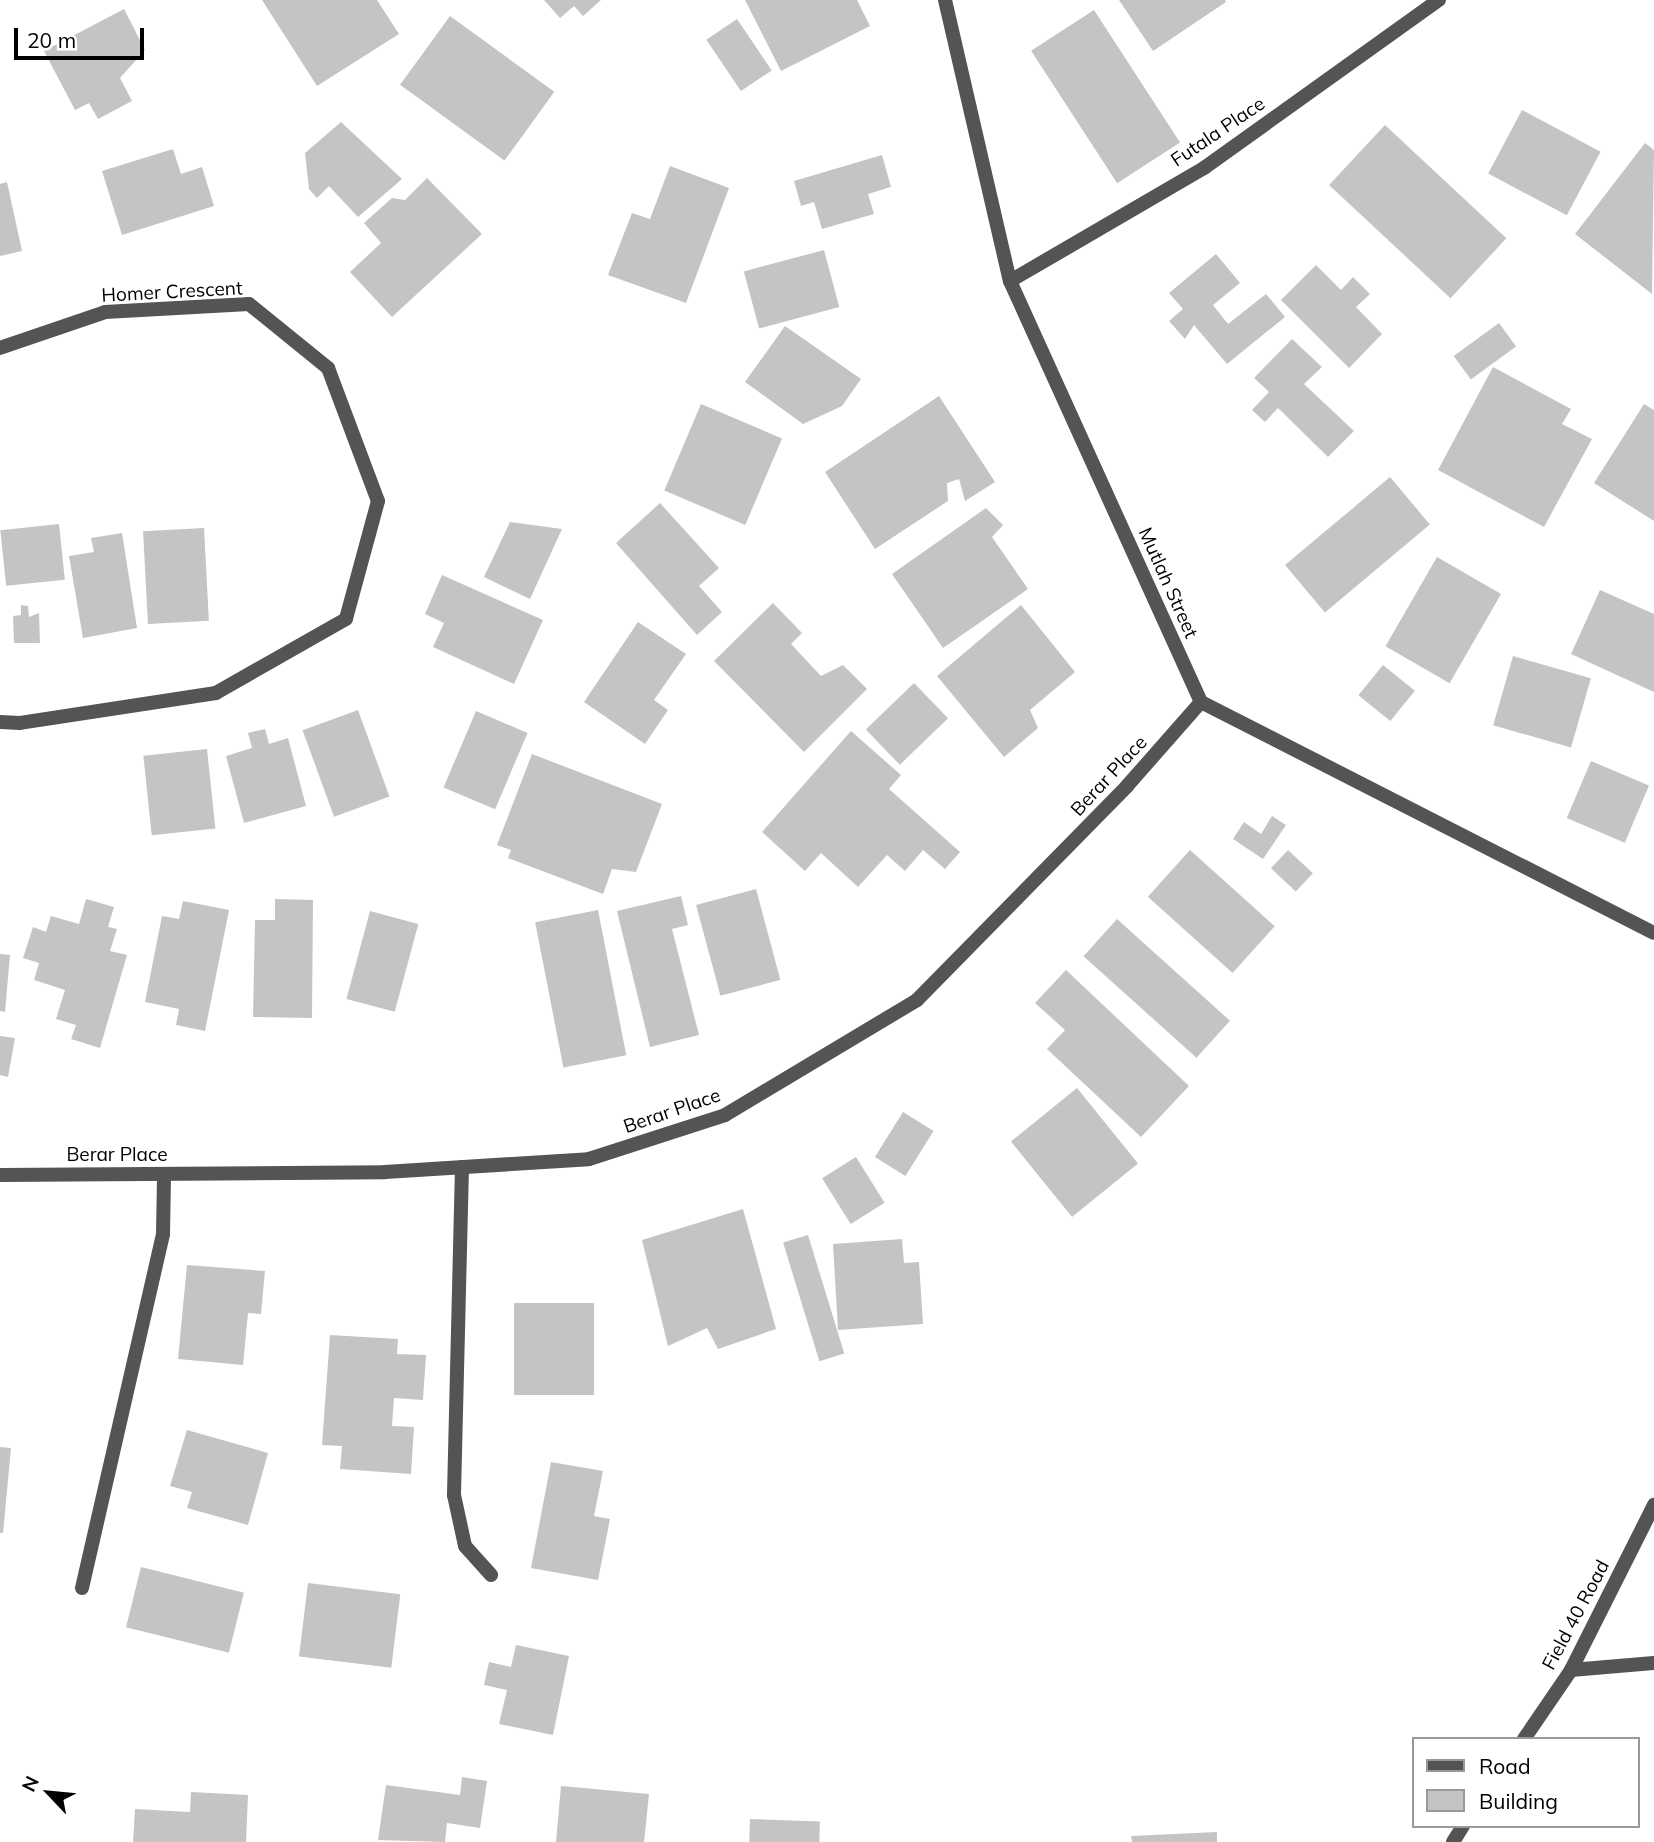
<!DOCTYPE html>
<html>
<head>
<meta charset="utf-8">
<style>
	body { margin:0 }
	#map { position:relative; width:1654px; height:1842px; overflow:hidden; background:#fff; font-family:Mulish,sans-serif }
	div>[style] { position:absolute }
	.building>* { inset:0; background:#c4c4c4; transform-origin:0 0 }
	.service>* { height:14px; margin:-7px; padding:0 7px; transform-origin:7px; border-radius:7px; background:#545454 }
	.pedestrian>* { height:14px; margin:-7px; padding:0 7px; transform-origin:7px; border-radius:7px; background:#545454 }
	.minor>* { height:14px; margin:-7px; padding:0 7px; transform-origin:7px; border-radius:7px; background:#545454 }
	.tertiary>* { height:14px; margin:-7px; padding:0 7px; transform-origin:7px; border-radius:7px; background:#545454 }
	span { translate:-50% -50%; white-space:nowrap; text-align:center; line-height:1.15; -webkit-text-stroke:5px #fff; paint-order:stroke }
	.street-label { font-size:19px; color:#000 }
	.legend { position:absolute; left:1412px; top:1737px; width:228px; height:91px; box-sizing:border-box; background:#fff; border:2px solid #999; margin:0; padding:9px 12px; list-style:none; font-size:21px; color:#000 }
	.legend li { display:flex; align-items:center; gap:14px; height:35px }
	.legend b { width:35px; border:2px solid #999 }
	.north { position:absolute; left:14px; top:1758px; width:70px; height:70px; -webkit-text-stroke:5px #fff; paint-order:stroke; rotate:296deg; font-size:19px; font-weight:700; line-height:28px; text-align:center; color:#000 }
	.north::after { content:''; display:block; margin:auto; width:24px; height:32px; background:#000; clip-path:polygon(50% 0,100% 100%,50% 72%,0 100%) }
	.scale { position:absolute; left:14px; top:28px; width:130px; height:32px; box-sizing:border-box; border:4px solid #000; border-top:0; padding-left:9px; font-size:21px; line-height:24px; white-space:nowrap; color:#000; -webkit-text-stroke:5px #fff; paint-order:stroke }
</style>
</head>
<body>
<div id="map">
	<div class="building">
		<i style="clip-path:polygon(262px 0,377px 0,399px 34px,317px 86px)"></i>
		<i style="clip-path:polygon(544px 0,601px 0,583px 16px,574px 6px,560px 18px)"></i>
		<i style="clip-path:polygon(745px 0,857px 0,870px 26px,781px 71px)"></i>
		<i style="clip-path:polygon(1119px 0,1225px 0,1226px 2px,1153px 51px)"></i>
		<i style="clip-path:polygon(124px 9px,145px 50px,120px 78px,132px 101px,98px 119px,89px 103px,75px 110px,44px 51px)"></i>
		<i style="left:1094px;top:10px;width:158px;height:75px;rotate:57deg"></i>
		<i style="left:450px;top:16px;width:129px;height:85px;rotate:36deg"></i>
		<i style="left:737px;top:19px;width:62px;height:37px;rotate:56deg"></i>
		<i style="left:1522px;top:110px;width:89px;height:72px;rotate:28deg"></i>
		<i style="clip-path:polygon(341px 122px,402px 179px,358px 217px,329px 186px,317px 198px,309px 189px,305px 153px)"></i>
		<i style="left:1385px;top:125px;width:166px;height:82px;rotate:43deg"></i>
		<i style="clip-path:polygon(1645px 143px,1654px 150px,1652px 294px,1575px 234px)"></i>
		<i style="clip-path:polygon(173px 149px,181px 174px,202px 167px,214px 206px,122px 235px,102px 171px)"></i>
		<i style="clip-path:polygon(882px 155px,891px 187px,868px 194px,874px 214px,822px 229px,814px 202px,801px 206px,794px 181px)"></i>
		<i style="clip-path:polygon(670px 166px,729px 188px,686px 303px,608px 275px,632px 213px,650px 219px)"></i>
		<i style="clip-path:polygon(427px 178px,482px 234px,392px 317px,350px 272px,381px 243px,364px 223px,392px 198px,405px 200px)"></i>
		<i style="clip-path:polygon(7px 182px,22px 251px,0 256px,0 184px)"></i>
		<i style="left:824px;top:250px;width:59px;height:83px;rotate:75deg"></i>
		<i style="clip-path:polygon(1216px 254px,1240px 283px,1213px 305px,1228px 324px,1266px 294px,1285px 317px,1227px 364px,1194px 325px,1185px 339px,1169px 321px,1183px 309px,1169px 293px)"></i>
		<i style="clip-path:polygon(1316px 265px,1341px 290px,1353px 277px,1370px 294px,1356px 307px,1382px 334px,1349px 368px,1281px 300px)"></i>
		<i style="left:1499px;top:323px;width:29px;height:56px;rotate:54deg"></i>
		<i style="clip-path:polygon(785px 326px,861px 379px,842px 406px,803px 424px,745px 382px)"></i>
		<i style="clip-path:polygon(1292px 339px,1322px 367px,1304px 384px,1354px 431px,1328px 457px,1278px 408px,1265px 422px,1252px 410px,1269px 392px,1254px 378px)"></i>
		<i style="clip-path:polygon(1493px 367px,1571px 409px,1562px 424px,1592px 439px,1544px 527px,1438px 470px)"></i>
		<i style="clip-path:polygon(939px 396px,995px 482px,965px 501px,959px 479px,947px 483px,948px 501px,875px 549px,825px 472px)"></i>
		<i style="left:701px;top:404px;width:88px;height:94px;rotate:23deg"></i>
		<i style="clip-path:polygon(1644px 404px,1654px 410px,1654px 521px,1594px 483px)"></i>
		<i style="left:1390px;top:477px;width:62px;height:137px;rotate:50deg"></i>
		<i style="clip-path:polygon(660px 503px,719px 568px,699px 586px,722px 612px,697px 635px,616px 543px)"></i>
		<i style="clip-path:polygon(986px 508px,1003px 525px,992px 537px,1028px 589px,943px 648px,892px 574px)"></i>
		<i style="clip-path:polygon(510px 522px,562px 529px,530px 599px,484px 577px)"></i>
		<i style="left:59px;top:524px;width:56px;height:59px;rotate:84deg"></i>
		<i style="left:204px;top:528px;width:93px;height:61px;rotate:87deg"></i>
		<i style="clip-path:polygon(122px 533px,137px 628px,83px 638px,69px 556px,94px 552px,91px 538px)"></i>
		<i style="left:1437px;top:557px;width:74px;height:103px;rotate:30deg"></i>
		<i style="clip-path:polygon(442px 575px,543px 620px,514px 684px,433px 647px,444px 623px,425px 614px)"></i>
		<i style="clip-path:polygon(1600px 590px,1654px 614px,1654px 692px,1571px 654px)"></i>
		<i style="clip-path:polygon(773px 603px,802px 633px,791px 644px,821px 676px,843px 665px,867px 689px,804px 752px,714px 661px)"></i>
		<i style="clip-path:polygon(21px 605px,28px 606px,29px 617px,39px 613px,40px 643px,14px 643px,13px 616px,21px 615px)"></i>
		<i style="clip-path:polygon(1021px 605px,1075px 672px,1030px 710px,1038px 728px,1004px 757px,937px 676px)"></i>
		<i style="clip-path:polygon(638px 622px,686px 654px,654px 700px,668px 710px,645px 744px,584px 702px)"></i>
		<i style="left:1513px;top:656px;width:81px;height:72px;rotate:16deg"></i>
		<i style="left:1383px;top:665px;width:41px;height:39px;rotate:39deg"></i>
		<i style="left:914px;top:683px;width:49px;height:67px;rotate:46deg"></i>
		<i style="left:358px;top:710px;width:92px;height:59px;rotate:70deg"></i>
		<i style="left:476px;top:711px;width:56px;height:83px;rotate:23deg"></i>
		<i style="clip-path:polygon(265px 729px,269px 744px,288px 738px,306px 806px,244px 823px,226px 756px,252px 748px,248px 733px)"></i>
		<i style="clip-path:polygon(851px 731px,901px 775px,889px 789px,960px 852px,945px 869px,923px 850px,905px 871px,887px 855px,858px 887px,821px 853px,805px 871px,762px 832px)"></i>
		<i style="left:207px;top:749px;width:80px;height:64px;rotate:84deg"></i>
		<i style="clip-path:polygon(532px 754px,662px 804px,636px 872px,612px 869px,603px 894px,508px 858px,511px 850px,497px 845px)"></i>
		<i style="left:1591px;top:761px;width:63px;height:62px;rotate:23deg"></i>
		<i style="clip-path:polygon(1272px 816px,1286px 825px,1263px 859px,1233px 839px,1244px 822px,1261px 834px)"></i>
		<i style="left:1190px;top:850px;width:114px;height:63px;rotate:42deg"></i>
		<i style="left:1288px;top:850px;width:34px;height:25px;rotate:43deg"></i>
		<i style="left:756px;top:889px;width:94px;height:62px;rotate:75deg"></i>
		<i style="clip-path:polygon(681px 896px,688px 925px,672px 929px,699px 1035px,650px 1047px,617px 911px)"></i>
		<i style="clip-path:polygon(86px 899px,114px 907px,108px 927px,117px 929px,110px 951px,127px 955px,100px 1048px,71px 1039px,76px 1025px,56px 1019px,65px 990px,34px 980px,39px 963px,23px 958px,33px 927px,46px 932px,51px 916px,79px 924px)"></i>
		<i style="clip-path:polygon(275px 899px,313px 900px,312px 1018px,253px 1017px,255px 920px,275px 920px)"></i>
		<i style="clip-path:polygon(183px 901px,229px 910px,205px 1031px,176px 1025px,179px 1009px,145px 1002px,162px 916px,179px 919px)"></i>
		<i style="left:598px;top:910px;width:148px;height:64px;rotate:79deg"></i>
		<i style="left:370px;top:911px;width:50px;height:91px;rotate:15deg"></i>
		<i style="left:1117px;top:919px;width:152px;height:50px;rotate:42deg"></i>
		<i style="clip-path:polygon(0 954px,10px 955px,5px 1012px,0 1011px)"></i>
		<i style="clip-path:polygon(1066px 970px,1189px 1086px,1141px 1137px,1047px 1049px,1065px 1030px,1035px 1003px)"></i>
		<i style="clip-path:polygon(0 1036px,15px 1038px,8px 1077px,0 1075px)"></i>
		<i style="left:1077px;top:1088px;width:97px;height:85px;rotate:51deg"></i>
		<i style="left:903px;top:1112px;width:36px;height:53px;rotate:32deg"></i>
		<i style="left:856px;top:1157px;width:54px;height:40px;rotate:58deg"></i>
		<i style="clip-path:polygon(743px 1209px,776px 1329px,718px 1349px,707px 1328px,668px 1346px,642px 1240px)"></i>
		<i style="left:808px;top:1235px;width:124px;height:26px;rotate:73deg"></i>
		<i style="clip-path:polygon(902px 1239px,904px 1263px,919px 1262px,923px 1324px,838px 1330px,833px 1244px)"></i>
		<i style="clip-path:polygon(187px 1265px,265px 1271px,261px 1314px,248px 1313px,243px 1365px,178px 1359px)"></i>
		<i style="left:594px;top:1303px;width:92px;height:80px;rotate:90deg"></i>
		<i style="clip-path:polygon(330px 1335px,398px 1339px,397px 1354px,426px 1355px,423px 1400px,394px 1398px,392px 1426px,414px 1427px,411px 1474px,340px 1469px,342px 1446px,322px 1445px)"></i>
		<i style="clip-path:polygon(187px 1430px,268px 1453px,248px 1525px,187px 1508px,192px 1492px,170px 1486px)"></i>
		<i style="clip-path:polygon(0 1447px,11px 1448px,3px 1533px,0 1533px)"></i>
		<i style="clip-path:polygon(551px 1462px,603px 1471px,594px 1516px,610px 1519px,598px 1580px,531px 1568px)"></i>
		<i style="left:141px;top:1567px;width:106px;height:62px;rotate:14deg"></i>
		<i style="left:308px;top:1583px;width:93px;height:74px;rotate:7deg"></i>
		<i style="clip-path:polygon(516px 1645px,569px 1656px,553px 1735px,499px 1724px,507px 1690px,484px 1685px,489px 1662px,511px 1667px)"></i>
		<i style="clip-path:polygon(462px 1777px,487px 1781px,480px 1828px,447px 1823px,445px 1842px,378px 1840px,386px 1785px,460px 1795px)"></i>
		<i style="clip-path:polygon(561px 1786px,649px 1794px,644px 1842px,556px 1842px)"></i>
		<i style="clip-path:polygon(191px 1792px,248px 1795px,246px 1842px,133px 1842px,135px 1809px,190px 1812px)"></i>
		<i style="left:750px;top:1819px;width:70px;height:23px;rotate:2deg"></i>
		<i style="clip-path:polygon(1217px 1832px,1217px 1842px,1132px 1842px,1131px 1836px)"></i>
	</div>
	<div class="service">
		<i style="left:462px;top:1167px;width:328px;rotate:91.4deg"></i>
		<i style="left:454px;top:1495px;width:52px;rotate:77.8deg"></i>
		<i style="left:465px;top:1546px;width:39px;rotate:48deg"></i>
		<i style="left:82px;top:1588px;width:363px;rotate:-77.1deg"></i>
		<i style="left:163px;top:1234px;width:60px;rotate:-89deg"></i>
	</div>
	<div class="pedestrian">
		<i style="left:1571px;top:1670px;width:83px;rotate:-4.8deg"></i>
	</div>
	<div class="minor">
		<i style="left:945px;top:0;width:288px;rotate:77deg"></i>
		<i style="left:1010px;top:281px;width:462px;rotate:65.6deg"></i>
		<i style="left:1201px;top:702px;width:508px;rotate:27.02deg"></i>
		<i style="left:1010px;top:281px;width:225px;rotate:-30.2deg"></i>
		<i style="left:1204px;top:168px;width:289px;rotate:-35.6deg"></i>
		<i style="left:0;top:348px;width:111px;rotate:-18.9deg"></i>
		<i style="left:105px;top:312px;width:144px;rotate:-3.2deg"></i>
		<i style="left:249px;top:304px;width:102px;rotate:39deg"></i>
		<i style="left:328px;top:368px;width:142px;rotate:69.4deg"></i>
		<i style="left:378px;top:501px;width:122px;rotate:105.2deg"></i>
		<i style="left:346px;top:619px;width:150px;rotate:150.4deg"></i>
		<i style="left:216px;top:693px;width:198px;rotate:171.3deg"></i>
		<i style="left:20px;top:723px;width:20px;rotate:-177deg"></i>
		<i style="left:0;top:1175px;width:385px;rotate:-0.4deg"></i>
		<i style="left:385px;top:1172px;width:204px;rotate:-3.6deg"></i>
		<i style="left:589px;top:1159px;width:143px;rotate:-17.9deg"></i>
		<i style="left:725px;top:1115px;width:224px;rotate:-30.9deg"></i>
		<i style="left:917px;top:1000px;width:300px;rotate:-45.5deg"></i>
		<i style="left:1127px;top:786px;width:112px;rotate:-48.6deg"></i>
	</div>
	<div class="tertiary">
		<i style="left:1524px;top:1739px;width:83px;rotate:-55.7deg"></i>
		<i style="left:1571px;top:1670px;width:185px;rotate:-63.3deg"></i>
		<i style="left:1453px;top:1842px;width:19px;rotate:-58deg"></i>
	</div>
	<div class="street-label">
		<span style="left:1218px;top:132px;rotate:-34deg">Futala Place</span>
		<span style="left:172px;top:292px;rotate:-3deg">Homer Crescent</span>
		<span style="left:1168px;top:583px;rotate:66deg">Mutlah Street</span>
		<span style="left:1109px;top:776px;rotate:-47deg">Berar Place</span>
		<span style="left:672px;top:1111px;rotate:-19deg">Berar Place</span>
		<span style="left:117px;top:1155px">Berar Place</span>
		<span style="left:1576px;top:1615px;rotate:-62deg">Field 40 Road</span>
	</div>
	<ul class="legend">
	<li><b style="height:9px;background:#545454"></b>Road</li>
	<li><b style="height:19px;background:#c4c4c4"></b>Building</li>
	</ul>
	<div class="north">N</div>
	<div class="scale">20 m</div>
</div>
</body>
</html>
